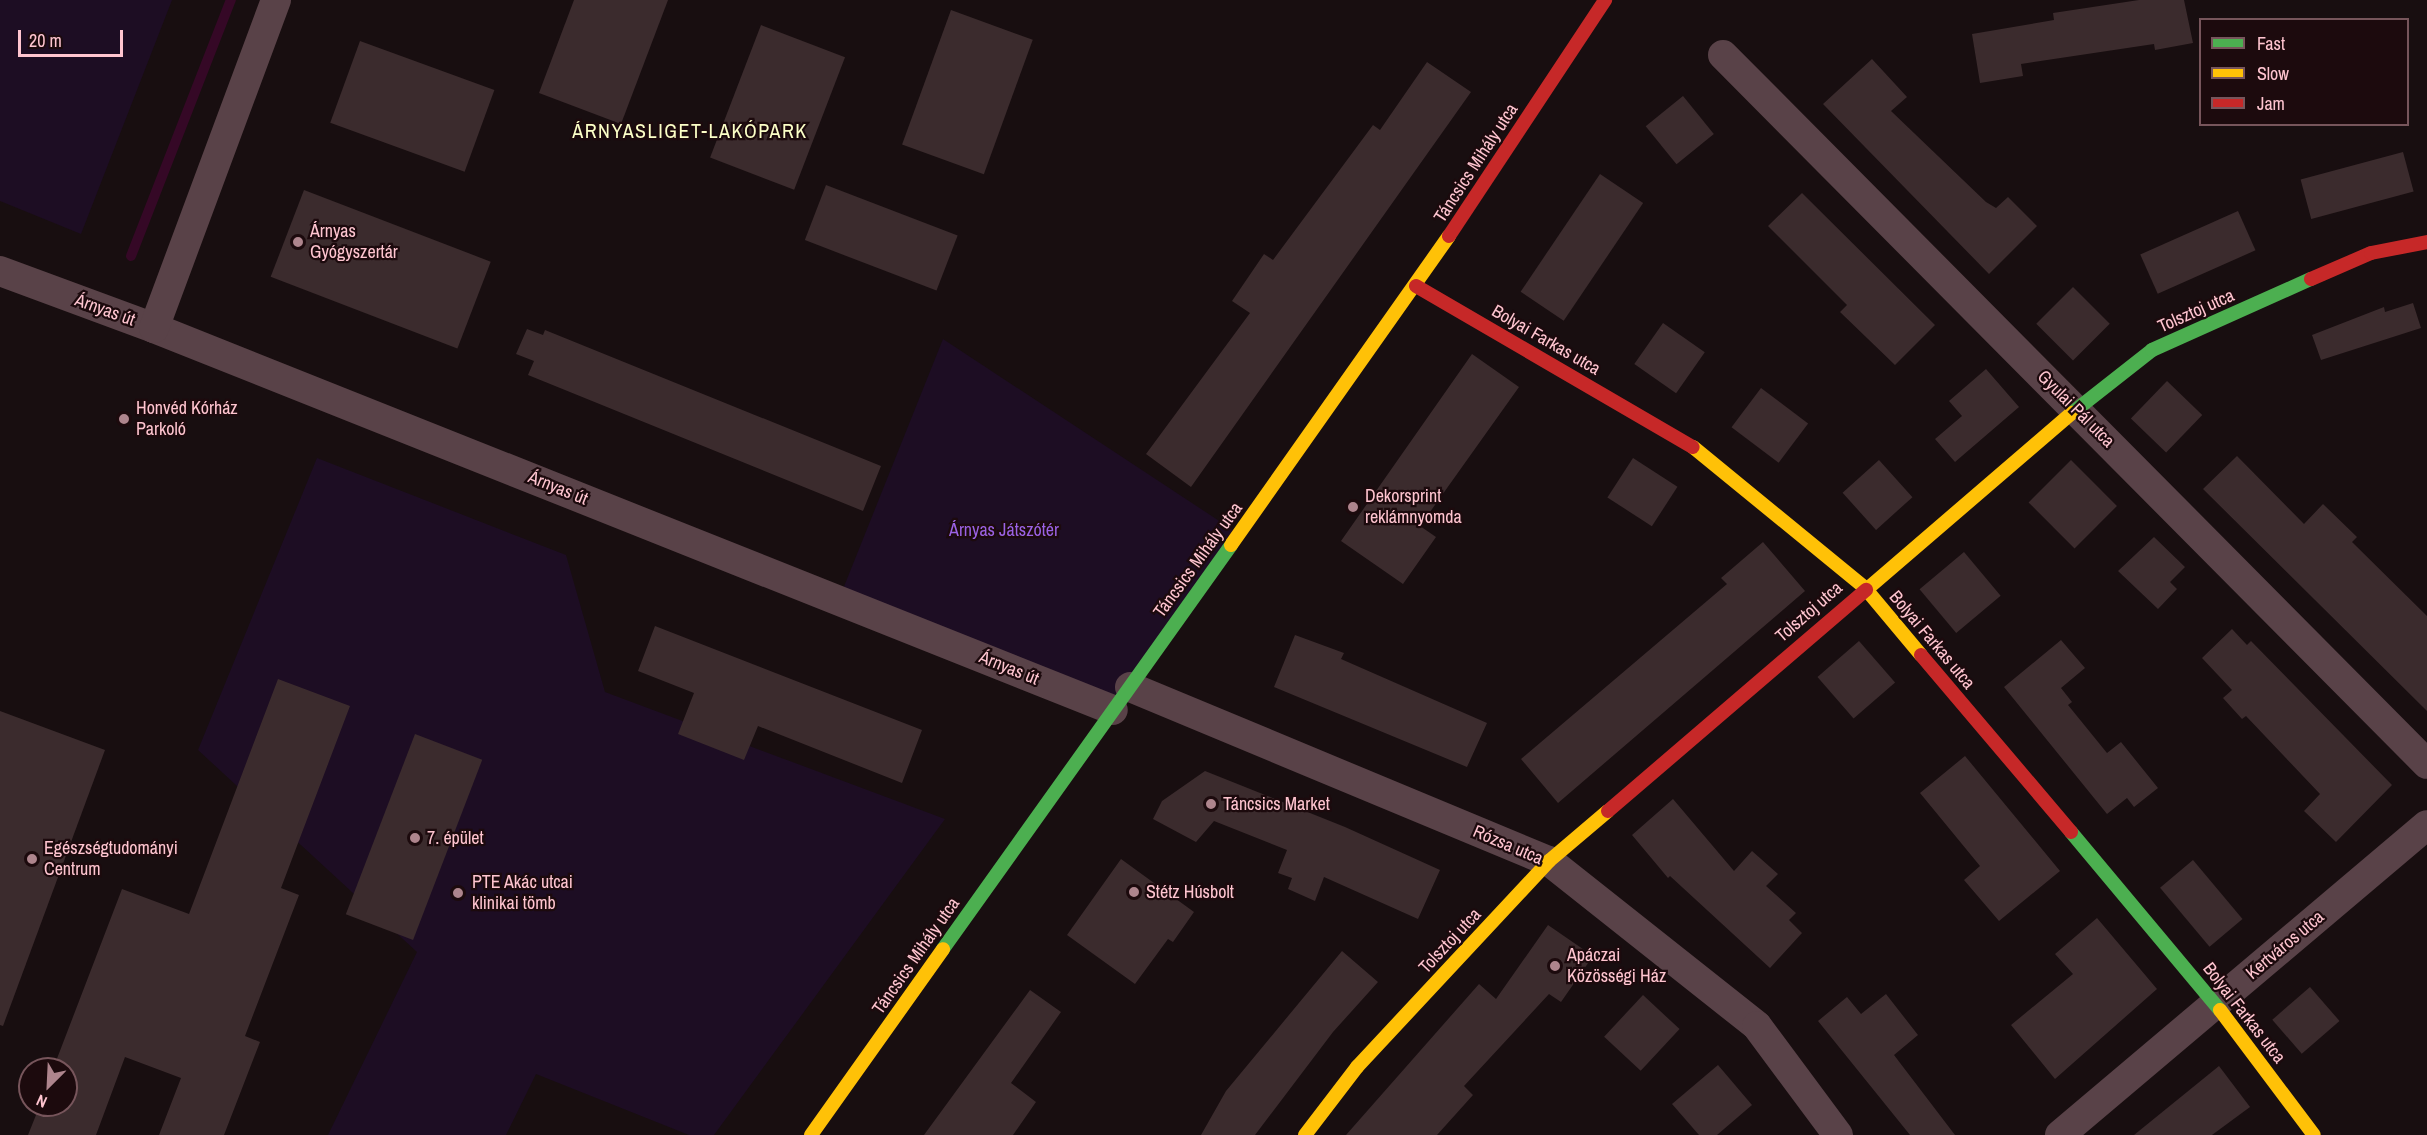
<!DOCTYPE html>
<html>
<head>
<meta charset="utf-8">
<style>
	body { margin:0 }
	#map { position:relative; width:2427px; height:1135px; overflow:hidden; background:#180e10; font-family:"Archivo Narrow",sans-serif }
	div>[style] { position:absolute }
	.green>* { inset:0; background:#1d0d23 }
	.stream>* { height:10px; margin:-5px; padding:0 5px; transform-origin:5px; border-radius:5px; background:#350826 }
	.building>* { inset:0; background:#3b2b2d; transform-origin:0 0 }
	.street>* { height:30px; margin:-15px; padding:0 15px; transform-origin:15px; border-radius:15px; background:#594248 }
	.fast>* { height:14px; margin:-7px; padding:0 7px; transform-origin:7px; border-radius:7px; background:#4caf50 }
	.slow>* { height:14px; margin:-7px; padding:0 7px; transform-origin:7px; border-radius:7px; background:#ffc107 }
	.jam>* { height:14px; margin:-7px; padding:0 7px; transform-origin:7px; border-radius:7px; background:#c62828 }
	.dots>* { width:16px; height:16px; translate:-50% -50%; box-sizing:border-box; border:3px solid #1c0a0d; border-radius:50% }
	span { translate:-50% -50%; white-space:nowrap; text-align:center; line-height:1.15; -webkit-text-stroke:4.5px #1c0a0d; paint-order:stroke }
	.street-label { font-size:18px; color:#ffc5d0 }
	.poi-label { font-size:18px; color:#ffc5d0 }
	.left { translate:0 -50%; text-align:left }
	.park-label { font-size:18px; color:#9b62e4 }
	.neighbourhood-label { font-size:20px; color:#fcffc7; letter-spacing:1.5px }
	.legend { position:absolute; left:2199px; top:18px; width:210px; height:108px; box-sizing:border-box; background:#1c0a0d; border:2px solid #77555b; margin:0; padding:8px 10px; list-style:none; font-size:18px; color:#ffc5d0 }
	.legend li { display:flex; align-items:center; gap:12px; height:30px }
	.legend b { width:30px; border:2px solid #77555b }
	.north { position:absolute; left:18px; top:1057px; width:60px; height:60px; box-sizing:border-box; background:#1c0a0d; border:2px solid #77555b; border-radius:50%; rotate:204deg; font-size:16px; font-weight:700; line-height:24px; text-align:center; color:#ffc5d0 }
	.north::after { content:''; display:block; margin:auto; width:21px; height:27px; background:#ae858d; clip-path:polygon(50% 0,100% 100%,50% 72%,0 100%) }
	.scale { position:absolute; left:18px; top:30px; width:105px; height:27px; box-sizing:border-box; border:3px solid #ffc5d0; border-top:0; padding-left:8px; font-size:18px; line-height:21px; white-space:nowrap; color:#ffc5d0; -webkit-text-stroke:4px #1c0a0d; paint-order:stroke }
</style>
</head>
<body>
<div id="map">
	<div class="green">
		<i style="clip-path:polygon(0 0,172px 0,81px 234px,0 201px)"></i>
		<i style="clip-path:polygon(943px 339px,1239px 534px,1113px 710px,839px 599px)"></i>
		<i style="clip-path:polygon(317px 458px,566px 555px,605px 692px,945px 819px,714px 1135px,689px 1135px,536px 1074px,506px 1135px,328px 1135px,417px 952px,198px 750px)"></i>
	</div>
	<div class="stream">
		<i style="left:131px;top:256px;width:275px;rotate:-68.7deg"></i>
	</div>
	<div class="building">
		<i style="clip-path:polygon(574px 0,668px 0,621px 124px,539px 93px)"></i>
		<i style="clip-path:polygon(2139px 0,2184px 0,2193px 43px,2155px 50px,2154px 44px,2021px 64px,2023px 76px,1980px 83px,1972px 34px,2054px 20px,2053px 13px)"></i>
		<i style="left:951px;top:10px;width:87px;height:143px;rotate:20deg"></i>
		<i style="left:761px;top:25px;width:90px;height:142px;rotate:21deg"></i>
		<i style="left:360px;top:41px;width:143px;height:87px;rotate:20deg"></i>
		<i style="clip-path:polygon(1872px 59px,1907px 97px,1891px 111px,1986px 202px,1996px 208px,2008px 197px,2037px 226px,1989px 274px,1823px 104px)"></i>
		<i style="clip-path:polygon(1427px 62px,1471px 92px,1191px 487px,1146px 454px,1250px 313px,1232px 301px,1264px 254px,1273px 260px,1373px 125px,1380px 130px)"></i>
		<i style="left:1683px;top:96px;width:49px;height:48px;rotate:51deg"></i>
		<i style="left:2403px;top:152px;width:41px;height:106px;rotate:75deg"></i>
		<i style="left:1600px;top:174px;width:52px;height:142px;rotate:34deg"></i>
		<i style="left:826px;top:185px;width:141px;height:59px;rotate:21deg"></i>
		<i style="left:304px;top:190px;width:200px;height:93px;rotate:21deg"></i>
		<i style="clip-path:polygon(1802px 193px,1935px 325px,1895px 365px,1840px 312px,1847px 305px,1768px 226px)"></i>
		<i style="left:2238px;top:211px;width:43px;height:107px;rotate:66deg"></i>
		<i style="left:2073px;top:287px;width:52px;height:52px;rotate:45deg"></i>
		<i style="clip-path:polygon(2413px 303px,2421px 328px,2321px 360px,2312px 335px,2384px 307px,2385px 312px)"></i>
		<i style="left:1663px;top:323px;width:51px;height:50px;rotate:35deg"></i>
		<i style="clip-path:polygon(527px 329px,543px 335px,545px 330px,881px 466px,863px 511px,528px 375px,534px 361px,516px 354px)"></i>
		<i style="clip-path:polygon(1472px 354px,1519px 387px,1420px 526px,1436px 537px,1403px 584px,1341px 541px)"></i>
		<i style="clip-path:polygon(1986px 369px,2019px 407px,1955px 462px,1935px 439px,1962px 416px,1949px 401px)"></i>
		<i style="left:2167px;top:381px;width:49px;height:52px;rotate:44deg"></i>
		<i style="left:1761px;top:388px;width:59px;height:49px;rotate:37deg"></i>
		<i style="clip-path:polygon(2237px 456px,2304px 524px,2323px 504px,2357px 537px,2352px 542px,2427px 616px,2427px 711px,2203px 489px)"></i>
		<i style="left:1633px;top:458px;width:53px;height:47px;rotate:33deg"></i>
		<i style="left:1879px;top:460px;width:50px;height:49px;rotate:48deg"></i>
		<i style="left:2071px;top:460px;width:65px;height:60px;rotate:45deg"></i>
		<i style="clip-path:polygon(2154px 537px,2185px 567px,2170px 582px,2177px 589px,2158px 609px,2118px 571px)"></i>
		<i style="clip-path:polygon(1763px 542px,1805px 591px,1558px 803px,1521px 759px,1727px 584px,1721px 578px)"></i>
		<i style="left:1964px;top:552px;width:57px;height:58px;rotate:50deg"></i>
		<i style="clip-path:polygon(655px 626px,922px 730px,902px 783px,758px 726px,744px 760px,678px 734px,694px 693px,638px 671px)"></i>
		<i style="clip-path:polygon(2232px 629px,2247px 645px,2251px 641px,2392px 785px,2336px 842px,2304px 811px,2320px 794px,2246px 716px,2242px 719px,2223px 698px,2232px 690px,2202px 658px)"></i>
		<i style="clip-path:polygon(1295px 635px,1344px 653px,1341px 659px,1487px 723px,1467px 767px,1274px 687px)"></i>
		<i style="clip-path:polygon(2061px 640px,2085px 668px,2061px 688px,2072px 702px,2068px 705px,2107px 753px,2121px 742px,2158px 788px,2134px 807px,2127px 798px,2107px 814px,2004px 687px)"></i>
		<i style="left:1859px;top:641px;width:55px;height:55px;rotate:49deg"></i>
		<i style="clip-path:polygon(278px 679px,350px 706px,281px 888px,299px 895px,245px 1036px,260px 1042px,224px 1135px,159px 1135px,181px 1078px,125px 1057px,96px 1135px,28px 1135px,40px 1105px,66px 1105px,66px 1069px,53px 1069px,122px 889px,189px 914px)"></i>
		<i style="clip-path:polygon(0 711px,105px 750px,3px 1026px,0 1025px)"></i>
		<i style="left:415px;top:734px;width:72px;height:193px;rotate:21deg"></i>
		<i style="clip-path:polygon(1965px 756px,2060px 871px,1999px 921px,1964px 880px,1980px 866px,1920px 793px)"></i>
		<i style="clip-path:polygon(1205px 771px,1345px 827px,1440px 870px,1418px 919px,1324px 877px,1315px 901px,1288px 889px,1292px 878px,1278px 873px,1287px 850px,1214px 821px,1196px 842px,1153px 819px,1162px 801px)"></i>
		<i style="clip-path:polygon(1673px 799px,1734px 871px,1752px 851px,1778px 874px,1766px 886px,1796px 913px,1789px 920px,1802px 933px,1770px 968px,1670px 876px,1668px 878px,1632px 835px)"></i>
		<i style="clip-path:polygon(1121px 859px,1194px 912px,1173px 942px,1168px 939px,1135px 984px,1067px 935px)"></i>
		<i style="left:2193px;top:860px;width:77px;height:43px;rotate:50deg"></i>
		<i style="clip-path:polygon(2097px 918px,2157px 989px,2055px 1079px,2011px 1025px,2073px 974px,2055px 954px)"></i>
		<i style="clip-path:polygon(1548px 925px,1593px 956px,1561px 1002px,1549px 994px,1464px 1086px,1473px 1095px,1437px 1135px,1346px 1135px,1479px 984px,1496px 999px)"></i>
		<i style="clip-path:polygon(1342px 951px,1378px 982px,1333px 1032px,1255px 1135px,1201px 1135px,1226px 1091px)"></i>
		<i style="left:2310px;top:987px;width:45px;height:50px;rotate:49deg"></i>
		<i style="clip-path:polygon(1030px 990px,1061px 1012px,1011px 1083px,1036px 1102px,1013px 1135px,924px 1135px)"></i>
		<i style="clip-path:polygon(1886px 994px,1918px 1035px,1894px 1055px,1955px 1135px,1910px 1135px,1818px 1021px,1847px 997px,1861px 1014px)"></i>
		<i style="left:1643px;top:995px;width:50px;height:57px;rotate:43deg"></i>
		<i style="clip-path:polygon(1718px 1065px,1752px 1105px,1717px 1135px,1699px 1135px,1672px 1104px)"></i>
		<i style="clip-path:polygon(2219px 1066px,2250px 1107px,2212px 1135px,2134px 1135px)"></i>
	</div>
	<div class="street">
		<i style="left:1723px;top:55px;width:999px;rotate:45.2deg"></i>
		<i style="left:0;top:271px;width:164px;rotate:20.3deg"></i>
		<i style="left:154px;top:328px;width:1032px;rotate:21.72deg"></i>
		<i style="left:154px;top:328px;width:350px;rotate:-69.6deg"></i>
		<i style="left:1130px;top:687px;width:454px;rotate:22.6deg"></i>
		<i style="left:1549px;top:861px;width:265px;rotate:38.4deg"></i>
		<i style="left:1757px;top:1026px;width:136px;rotate:53.4deg"></i>
		<i style="left:2060px;top:1135px;width:480px;rotate:-40.2deg"></i>
	</div>
	<div class="fast">
		<i style="left:2072px;top:413px;width:102px;rotate:-38.2deg"></i>
		<i style="left:2152px;top:350px;width:174px;rotate:-24.1deg"></i>
		<i style="left:2071px;top:832px;width:232px;rotate:50.1deg"></i>
		<i style="left:943px;top:949px;width:496px;rotate:-54.5deg"></i>
	</div>
	<div class="slow">
		<i style="left:1693px;top:447px;width:222px;rotate:39.3deg"></i>
		<i style="left:1865px;top:588px;width:87px;rotate:50.1deg"></i>
		<i style="left:1231px;top:545px;width:378px;rotate:-54.8deg"></i>
		<i style="left:1866px;top:590px;width:272px;rotate:-40.7deg"></i>
		<i style="left:2220px;top:1010px;width:156px;rotate:53.1deg"></i>
		<i style="left:811px;top:1135px;width:228px;rotate:-54.6deg"></i>
		<i style="left:1305px;top:1135px;width:86px;rotate:-52.6deg"></i>
		<i style="left:1357px;top:1067px;width:282px;rotate:-47deg"></i>
		<i style="left:1549px;top:861px;width:77px;rotate:-40.3deg"></i>
	</div>
	<div class="jam">
		<i style="left:1449px;top:236px;width:283px;rotate:-56.5deg"></i>
		<i style="left:2311px;top:279px;width:65px;rotate:-23.4deg"></i>
		<i style="left:2371px;top:253px;width:57px;rotate:-11.1deg"></i>
		<i style="left:1416px;top:286px;width:320px;rotate:30.2deg"></i>
		<i style="left:1921px;top:655px;width:232px;rotate:49.7deg"></i>
		<i style="left:1608px;top:811px;width:340px;rotate:-40.6deg"></i>
	</div>
	<div class="dots">
		<i style="left:298px;top:242px;background:#ae858d"></i>
		<i style="left:124px;top:419px;background:#ae858d"></i>
		<i style="left:1353px;top:507px;background:#ae858d"></i>
		<i style="left:1211px;top:804px;background:#ae858d"></i>
		<i style="left:415px;top:838px;background:#ae858d"></i>
		<i style="left:32px;top:859px;background:#ae858d"></i>
		<i style="left:1134px;top:892px;background:#ae858d"></i>
		<i style="left:458px;top:893px;background:#ae858d"></i>
		<i style="left:1555px;top:966px;background:#ae858d"></i>
	</div>
	<div class="street-label">
		<span style="left:1476px;top:163px;rotate:-57deg">Táncsics Mihály utca</span>
		<span style="left:105px;top:310px;rotate:20deg">Árnyas út</span>
		<span style="left:2196px;top:311px;rotate:-24deg">Tolsztoj utca</span>
		<span style="left:1546px;top:340px;rotate:30deg">Bolyai Farkas utca</span>
		<span style="left:2076px;top:409px;rotate:45deg">Gyulai Pál utca</span>
		<span style="left:558px;top:488px;rotate:22deg">Árnyas út</span>
		<span style="left:1198px;top:560px;rotate:-54deg">Táncsics Mihály utca</span>
		<span style="left:1809px;top:612px;rotate:-41deg">Tolsztoj utca</span>
		<span style="left:1932px;top:640px;rotate:50deg">Bolyai Farkas utca</span>
		<span style="left:1009px;top:668px;rotate:22deg">Árnyas út</span>
		<span style="left:1508px;top:845px;rotate:23deg">Rózsa utca</span>
		<span style="left:1450px;top:941px;rotate:-47deg">Tolsztoj utca</span>
		<span style="left:2285px;top:945px;rotate:-40deg">Kertváros utca</span>
		<span style="left:916px;top:956px;rotate:-55deg">Táncsics Mihály utca</span>
		<span style="left:2244px;top:1013px;rotate:52deg">Bolyai Farkas utca</span>
	</div>
	<div class="poi-label">
		<span class="left" style="left:310px;top:242px">Árnyas<br>Gyógyszertár</span>
		<span class="left" style="left:136px;top:419px">Honvéd Kórház<br>Parkoló</span>
		<span class="left" style="left:1365px;top:507px">Dekorsprint<br>reklámnyomda</span>
		<span class="left" style="left:1223px;top:804px">Táncsics Market</span>
		<span class="left" style="left:427px;top:838px">7. épület</span>
		<span class="left" style="left:44px;top:859px">Egészségtudományi<br>Centrum</span>
		<span class="left" style="left:472px;top:893px">PTE Akác utcai<br>klinikai tömb</span>
		<span class="left" style="left:1146px;top:892px">Stétz Húsbolt</span>
		<span class="left" style="left:1567px;top:966px">Apáczai<br>Közösségi Ház</span>
	</div>
	<div class="park-label">
		<span style="left:1004px;top:530px">Árnyas Játszótér</span>
	</div>
	<div class="neighbourhood-label">
		<span style="left:690px;top:130px">ÁRNYASLIGET-LAKÓPARK</span>
	</div>
	<ul class="legend">
	<li><b style="height:8px;background:#4caf50"></b>Fast</li>
	<li><b style="height:8px;background:#ffc107"></b>Slow</li>
	<li><b style="height:8px;background:#c62828"></b>Jam</li>
	</ul>
	<div class="north">N</div>
	<div class="scale">20 m</div>
</div>
</body>
</html>
